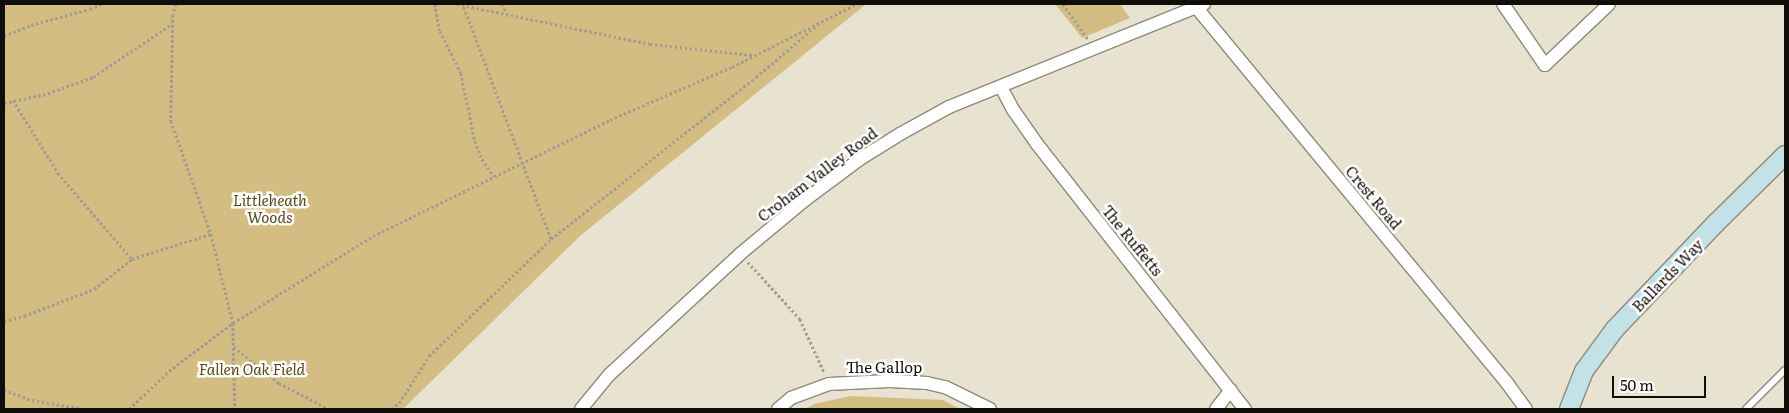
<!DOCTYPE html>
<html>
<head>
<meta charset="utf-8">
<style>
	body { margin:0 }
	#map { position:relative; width:1789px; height:413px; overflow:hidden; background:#e8e2d1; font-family:Literata,serif }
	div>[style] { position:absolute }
	.green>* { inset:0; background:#d3bd82 }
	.path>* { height:2.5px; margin-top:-1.25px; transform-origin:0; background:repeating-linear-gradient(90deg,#a29d90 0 2.5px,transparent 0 5px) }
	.roads { filter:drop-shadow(1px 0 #8f8a7a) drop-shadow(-1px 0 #8f8a7a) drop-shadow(0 1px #8f8a7a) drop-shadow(0 -1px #8f8a7a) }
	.lane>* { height:6px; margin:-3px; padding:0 3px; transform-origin:3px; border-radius:3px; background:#fff }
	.street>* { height:12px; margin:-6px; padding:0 6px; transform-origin:6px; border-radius:6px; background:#fff }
	.secondary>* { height:18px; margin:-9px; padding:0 9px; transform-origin:9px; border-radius:9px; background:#c2e2e8 }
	span { translate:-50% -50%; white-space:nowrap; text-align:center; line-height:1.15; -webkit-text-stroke:5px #fff; paint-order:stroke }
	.street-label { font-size:15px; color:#100e08 }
	.park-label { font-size:15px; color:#594816; font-style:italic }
	.frame { position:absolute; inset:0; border:5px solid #100e08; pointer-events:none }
	.scale { position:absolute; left:1612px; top:376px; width:94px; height:22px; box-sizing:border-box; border:2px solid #100e08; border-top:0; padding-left:6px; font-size:15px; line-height:18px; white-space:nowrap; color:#100e08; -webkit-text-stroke:4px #fff; paint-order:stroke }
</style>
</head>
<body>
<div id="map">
	<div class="green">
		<i style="clip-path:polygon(4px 4px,864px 4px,865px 5px,580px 236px,403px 409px,4px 409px)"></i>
		<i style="clip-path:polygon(1055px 4px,1120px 4px,1130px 18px,1082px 38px)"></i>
		<i style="clip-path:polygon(851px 396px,943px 400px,960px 409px,805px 409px,814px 404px)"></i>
	</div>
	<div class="path">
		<i style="left:176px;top:4px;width:11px;rotate:105deg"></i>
		<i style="left:173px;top:15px;width:106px;rotate:91.1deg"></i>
		<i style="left:171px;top:121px;width:120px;rotate:70.5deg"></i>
		<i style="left:211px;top:234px;width:92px;rotate:76.1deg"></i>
		<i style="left:233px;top:323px;width:86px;rotate:88.7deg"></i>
		<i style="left:435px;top:4px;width:27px;rotate:80deg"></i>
		<i style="left:440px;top:31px;width:47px;rotate:63.4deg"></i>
		<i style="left:461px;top:73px;width:69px;rotate:78.4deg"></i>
		<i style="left:475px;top:141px;width:19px;rotate:69deg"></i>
		<i style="left:482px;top:159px;width:21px;rotate:55deg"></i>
		<i style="left:457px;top:4px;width:197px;rotate:11.7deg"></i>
		<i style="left:650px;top:44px;width:104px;rotate:6.1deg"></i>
		<i style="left:502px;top:4px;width:10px;rotate:61deg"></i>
		<i style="left:1063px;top:4px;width:43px;rotate:54.5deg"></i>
		<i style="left:464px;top:7px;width:248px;rotate:69.4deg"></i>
		<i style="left:4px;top:36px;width:29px;rotate:-22deg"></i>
		<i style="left:31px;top:25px;width:61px;rotate:-15.2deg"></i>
		<i style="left:90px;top:9px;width:12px;rotate:-24deg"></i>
		<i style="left:13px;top:100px;width:86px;rotate:58.3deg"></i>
		<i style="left:58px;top:173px;width:113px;rotate:49.3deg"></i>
		<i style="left:4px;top:103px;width:40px;rotate:-12deg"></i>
		<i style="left:43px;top:95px;width:53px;rotate:-19.8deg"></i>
		<i style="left:93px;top:77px;width:95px;rotate:-33.9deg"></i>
		<i style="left:748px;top:262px;width:77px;rotate:47.6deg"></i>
		<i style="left:800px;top:319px;width:60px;rotate:65.6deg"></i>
		<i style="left:4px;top:321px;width:21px;rotate:-14deg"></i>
		<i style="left:24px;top:316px;width:75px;rotate:-21.1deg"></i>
		<i style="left:94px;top:289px;width:48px;rotate:-38.3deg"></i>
		<i style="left:132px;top:259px;width:83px;rotate:-17.6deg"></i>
		<i style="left:234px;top:347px;width:58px;rotate:38.7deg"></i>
		<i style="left:279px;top:383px;width:56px;rotate:27.5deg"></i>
		<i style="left:4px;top:390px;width:30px;rotate:20deg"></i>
		<i style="left:32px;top:400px;width:53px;rotate:9.8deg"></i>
		<i style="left:129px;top:409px;width:55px;rotate:-43.5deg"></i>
		<i style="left:169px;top:371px;width:80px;rotate:-36.9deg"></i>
		<i style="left:233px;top:323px;width:165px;rotate:-31.9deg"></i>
		<i style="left:373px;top:236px;width:264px;rotate:-26.1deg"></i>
		<i style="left:610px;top:120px;width:133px;rotate:-23.5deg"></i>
		<i style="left:732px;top:67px;width:139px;rotate:-26.9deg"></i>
		<i style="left:391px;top:409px;width:10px;rotate:-37deg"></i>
		<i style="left:399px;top:403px;width:56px;rotate:-57.4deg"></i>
		<i style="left:429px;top:356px;width:169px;rotate:-43.8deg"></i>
		<i style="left:551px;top:239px;width:261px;rotate:-38.3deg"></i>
		<i style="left:756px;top:77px;width:80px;rotate:-40.4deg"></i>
	</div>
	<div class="roads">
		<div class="lane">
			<i style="left:1746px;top:409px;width:55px;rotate:-45deg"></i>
		</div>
		<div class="street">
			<i style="left:1503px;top:4px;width:74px;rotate:55.5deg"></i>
			<i style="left:1545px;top:65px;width:88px;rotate:-43.6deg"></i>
			<i style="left:1196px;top:7px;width:488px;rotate:50.4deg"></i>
			<i style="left:1507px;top:383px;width:32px;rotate:54deg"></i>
			<i style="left:1001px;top:87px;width:27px;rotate:62deg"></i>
			<i style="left:1014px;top:111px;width:40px;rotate:55.1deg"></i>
			<i style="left:1037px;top:144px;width:337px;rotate:51.9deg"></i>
			<i style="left:581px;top:409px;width:44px;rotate:-50.5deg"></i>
			<i style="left:609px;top:375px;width:178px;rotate:-42.7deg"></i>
			<i style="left:740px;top:254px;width:85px;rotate:-39.7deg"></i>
			<i style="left:805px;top:200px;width:69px;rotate:-36.7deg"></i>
			<i style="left:860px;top:159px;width:47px;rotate:-32deg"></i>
			<i style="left:900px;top:134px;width:56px;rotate:-28.9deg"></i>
			<i style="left:949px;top:107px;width:275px;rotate:-22deg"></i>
			<i style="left:778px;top:409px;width:17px;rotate:-40deg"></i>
			<i style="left:791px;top:398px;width:40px;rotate:-20.2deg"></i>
			<i style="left:829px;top:384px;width:60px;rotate:-2.9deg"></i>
			<i style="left:889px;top:381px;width:38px;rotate:3deg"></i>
			<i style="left:927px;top:383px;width:18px;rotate:13deg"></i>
			<i style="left:945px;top:387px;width:50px;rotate:26.1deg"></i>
			<i style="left:1216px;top:409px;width:24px;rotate:-52deg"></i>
		</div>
		<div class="secondary">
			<i style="left:1569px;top:409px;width:41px;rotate:-68.5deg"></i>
			<i style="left:1584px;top:371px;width:52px;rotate:-53.6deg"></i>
			<i style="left:1615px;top:329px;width:146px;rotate:-46.4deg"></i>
			<i style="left:1716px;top:223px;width:97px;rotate:-44.6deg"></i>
		</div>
	</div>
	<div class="street-label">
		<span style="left:817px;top:174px;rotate:-37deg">Croham Valley Road</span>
		<span style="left:1374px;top:197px;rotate:50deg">Crest Road</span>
		<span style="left:1133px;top:240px;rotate:51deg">The Ruffetts</span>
		<span style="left:1667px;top:275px;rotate:-46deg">Ballards Way</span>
		<span style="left:884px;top:367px">The Gallop</span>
	</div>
	<div class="park-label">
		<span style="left:270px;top:208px">Littleheath<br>Woods</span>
		<span style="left:252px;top:369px">Fallen Oak Field</span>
	</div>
	<div class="frame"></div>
	<div class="scale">50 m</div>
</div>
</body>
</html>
